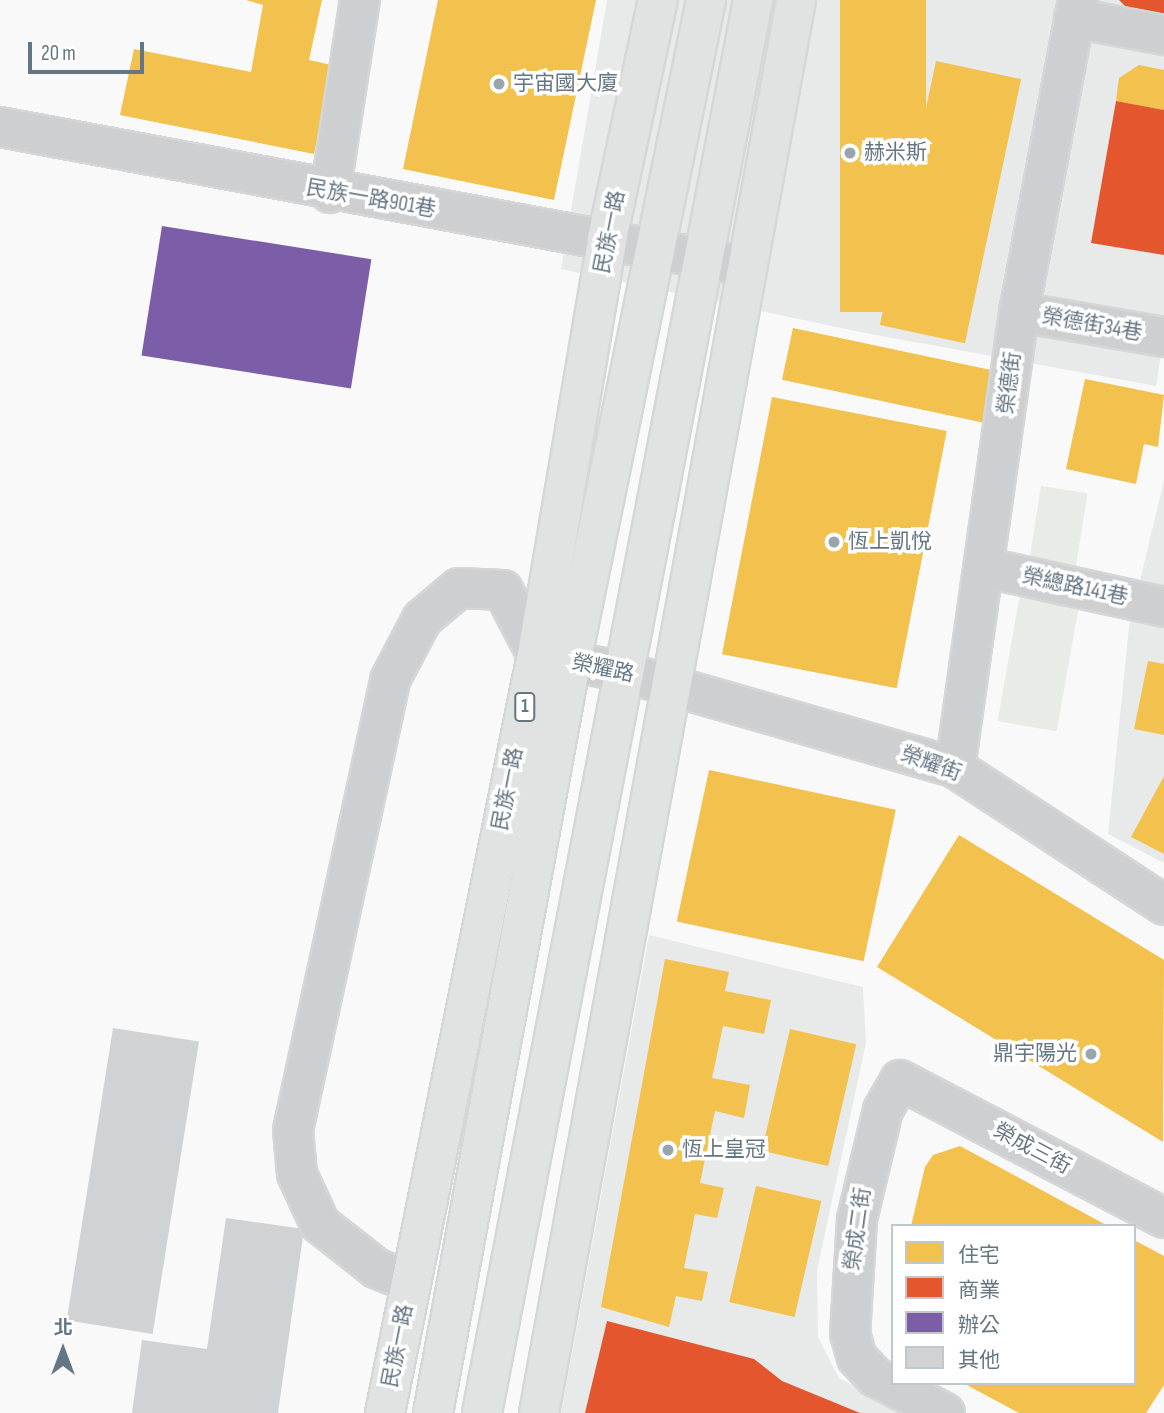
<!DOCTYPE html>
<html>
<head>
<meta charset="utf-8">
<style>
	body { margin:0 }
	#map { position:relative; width:1164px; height:1413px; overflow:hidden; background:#f9f9f9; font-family:"Sofia Sans Condensed","Noto Sans TC",sans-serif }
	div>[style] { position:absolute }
	.built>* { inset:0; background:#e8e9e9 }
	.green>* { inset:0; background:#e8ebe6; transform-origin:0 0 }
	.homes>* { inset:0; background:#f2c14e; transform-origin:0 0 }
	.shops>* { inset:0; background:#e4572e }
	.offices>* { inset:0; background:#7b5ea7; transform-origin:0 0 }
	.building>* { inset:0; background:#d0d2d3; transform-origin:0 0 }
	.roads { filter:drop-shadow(2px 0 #d5d6d7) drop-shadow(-2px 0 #d5d6d7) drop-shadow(0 2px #d5d6d7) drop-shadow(0 -2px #d5d6d7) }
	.minor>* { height:38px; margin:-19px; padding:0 19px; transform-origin:19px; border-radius:19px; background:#cecfd0 }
	.major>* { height:38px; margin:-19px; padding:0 19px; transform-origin:19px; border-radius:19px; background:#e1e2e2 }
	.dots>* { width:19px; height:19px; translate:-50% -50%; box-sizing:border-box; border:4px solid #fff; border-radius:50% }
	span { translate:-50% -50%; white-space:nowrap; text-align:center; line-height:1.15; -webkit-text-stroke:7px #fff; paint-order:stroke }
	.shield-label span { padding:2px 5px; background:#fff; border:2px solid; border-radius:5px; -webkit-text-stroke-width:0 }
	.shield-label { font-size:19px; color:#657683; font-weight:700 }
	.poi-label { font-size:21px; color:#657683 }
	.left { translate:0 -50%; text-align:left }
	.right { translate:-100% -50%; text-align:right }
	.street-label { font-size:21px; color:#657683 }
	.legend { position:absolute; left:891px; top:1224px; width:245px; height:161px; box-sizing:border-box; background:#fff; border:2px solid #c1c8cd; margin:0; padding:9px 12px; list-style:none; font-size:21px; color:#657683 }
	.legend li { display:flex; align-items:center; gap:14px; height:35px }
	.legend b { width:35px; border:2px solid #c1c8cd }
	.north { position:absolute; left:28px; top:1315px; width:70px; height:70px; -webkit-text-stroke:5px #fff; paint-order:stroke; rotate:0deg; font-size:19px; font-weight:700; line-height:28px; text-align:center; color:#657683 }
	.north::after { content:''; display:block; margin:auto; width:24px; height:32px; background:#657683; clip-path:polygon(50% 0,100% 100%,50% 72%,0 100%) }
	.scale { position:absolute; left:28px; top:42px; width:116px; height:32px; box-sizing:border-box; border:4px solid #657683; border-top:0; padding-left:9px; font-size:21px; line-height:24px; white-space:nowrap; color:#657683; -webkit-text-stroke:5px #fff; paint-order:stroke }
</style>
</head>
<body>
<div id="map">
	<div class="built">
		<i style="clip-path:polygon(607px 0,1164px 0,1164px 335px,1156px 386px,865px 333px,561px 269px)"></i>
		<i style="clip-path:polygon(1164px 480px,1164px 863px,1108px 834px,1129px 627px)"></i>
		<i style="clip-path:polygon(649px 935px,863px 987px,866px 1043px,817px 1270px,818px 1337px,839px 1378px,906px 1413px,561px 1413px)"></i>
	</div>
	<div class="green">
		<i style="left:1041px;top:486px;width:47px;height:78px;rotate:9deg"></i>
		<i style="left:1020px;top:594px;width:60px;height:129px;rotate:10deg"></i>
	</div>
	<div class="homes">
		<i style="clip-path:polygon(246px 0,322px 0,309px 60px,332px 65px,314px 154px,120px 115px,134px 49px,251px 72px,263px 5px)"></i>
		<i style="clip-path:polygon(438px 0,596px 0,554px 200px,403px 169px)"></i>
		<i style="left:840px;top:0;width:86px;height:312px"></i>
		<i style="left:936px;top:61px;width:87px;height:270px;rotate:12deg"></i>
		<i style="clip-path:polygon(1139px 65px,1164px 70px,1164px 110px,1116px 101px,1119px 78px)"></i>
		<i style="left:793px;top:328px;width:218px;height:53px;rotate:12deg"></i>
		<i style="clip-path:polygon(1085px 379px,1164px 395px,1158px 447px,1144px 444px,1136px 484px,1066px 469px)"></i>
		<i style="left:772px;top:397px;width:178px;height:262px;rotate:11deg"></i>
		<i style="clip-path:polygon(1148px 661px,1164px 664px,1164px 735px,1134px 729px)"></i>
		<i style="left:709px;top:770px;width:191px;height:155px;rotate:12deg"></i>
		<i style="clip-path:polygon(1164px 776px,1164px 854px,1131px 837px)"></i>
		<i style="clip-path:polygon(959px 835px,1164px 960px,1163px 1142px,877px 967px)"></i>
		<i style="clip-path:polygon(665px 959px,729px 972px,725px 991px,771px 1000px,764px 1034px,723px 1026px,712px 1078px,750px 1085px,744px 1118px,715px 1111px,700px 1183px,724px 1188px,717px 1218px,695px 1214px,684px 1268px,708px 1272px,702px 1301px,676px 1296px,669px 1327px,601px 1307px)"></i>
		<i style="left:790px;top:1029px;width:68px;height:125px;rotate:13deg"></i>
		<i style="clip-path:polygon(960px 1146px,1108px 1226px,911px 1226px,925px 1167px,933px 1155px)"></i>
		<i style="left:756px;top:1186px;width:67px;height:119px;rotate:13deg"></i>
		<i style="clip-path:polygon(1134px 1240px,1164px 1256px,1164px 1385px,1146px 1413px,1019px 1413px,963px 1383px,1134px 1383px)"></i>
	</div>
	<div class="shops">
		<i style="clip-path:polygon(1119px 0,1164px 0,1164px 20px,1137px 18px)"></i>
		<i style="clip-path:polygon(1116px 101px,1164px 110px,1164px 255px,1091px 243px)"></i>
		<i style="clip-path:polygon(607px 1321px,754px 1359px,782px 1381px,860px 1413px,585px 1413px)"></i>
	</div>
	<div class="offices">
		<i style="left:162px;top:226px;width:212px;height:131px;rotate:9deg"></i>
	</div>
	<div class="building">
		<i style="left:113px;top:1028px;width:87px;height:296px;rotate:9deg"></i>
		<i style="clip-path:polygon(226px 1218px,304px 1229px,278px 1413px,132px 1413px,142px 1340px,207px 1349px)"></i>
	</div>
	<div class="roads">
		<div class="minor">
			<i style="left:1074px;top:18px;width:92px;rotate:10.7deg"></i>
			<i style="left:0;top:127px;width:757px;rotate:10.58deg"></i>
			<i style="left:330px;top:193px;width:195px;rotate:-81.2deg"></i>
			<i style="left:1019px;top:312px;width:147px;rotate:9.8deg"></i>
			<i style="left:987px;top:568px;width:181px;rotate:12.4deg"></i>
			<i style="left:955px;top:768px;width:460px;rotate:-82deg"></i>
			<i style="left:1019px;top:312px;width:318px;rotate:-79.3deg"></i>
			<i style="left:410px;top:1282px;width:37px;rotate:-158deg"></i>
			<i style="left:376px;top:1268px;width:71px;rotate:-141.8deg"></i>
			<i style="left:320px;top:1224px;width:55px;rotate:-114.7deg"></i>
			<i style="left:297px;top:1174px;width:44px;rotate:-95.2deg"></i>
			<i style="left:293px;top:1130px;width:460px;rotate:-77.8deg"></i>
			<i style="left:390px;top:680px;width:69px;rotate:-62.3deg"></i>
			<i style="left:422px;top:619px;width:48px;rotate:-40deg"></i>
			<i style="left:459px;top:588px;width:44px;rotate:2.6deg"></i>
			<i style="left:503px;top:590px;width:73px;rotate:62.4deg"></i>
			<i style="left:537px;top:655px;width:85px;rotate:10.9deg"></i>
			<i style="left:620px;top:671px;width:349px;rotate:16.1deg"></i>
			<i style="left:955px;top:768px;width:250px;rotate:33.2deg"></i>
			<i style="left:945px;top:1413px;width:79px;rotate:-152.8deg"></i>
			<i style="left:875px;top:1377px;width:26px;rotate:-133deg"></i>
			<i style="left:857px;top:1358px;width:25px;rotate:-106deg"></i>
			<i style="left:850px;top:1334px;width:115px;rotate:-86.5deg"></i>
			<i style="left:857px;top:1219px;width:112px;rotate:-76.6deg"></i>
			<i style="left:883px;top:1110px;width:34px;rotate:-60deg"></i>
			<i style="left:900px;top:1080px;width:298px;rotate:27.6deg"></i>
		</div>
		<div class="major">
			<i style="left:385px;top:1413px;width:773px;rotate:-78.66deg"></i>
			<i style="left:537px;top:655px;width:422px;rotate:-80.4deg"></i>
			<i style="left:607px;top:239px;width:244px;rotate:-78deg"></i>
			<i style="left:433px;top:1413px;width:764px;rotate:-79.59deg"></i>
			<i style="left:571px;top:662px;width:676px;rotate:-78.47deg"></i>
			<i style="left:482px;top:1413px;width:1439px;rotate:-79.14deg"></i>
			<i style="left:539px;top:1413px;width:1436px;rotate:-79.69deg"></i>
		</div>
	</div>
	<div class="dots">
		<i style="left:499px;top:84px;background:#99a4ac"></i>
		<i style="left:850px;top:153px;background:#99a4ac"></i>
		<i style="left:834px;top:542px;background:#99a4ac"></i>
		<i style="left:1091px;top:1054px;background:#99a4ac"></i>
		<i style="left:668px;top:1150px;background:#99a4ac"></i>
	</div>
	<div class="shield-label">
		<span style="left:525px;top:707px">1</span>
	</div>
	<div class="poi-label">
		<span class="left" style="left:513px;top:84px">宇宙國大廈</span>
		<span class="left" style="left:864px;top:153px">赫米斯</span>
		<span class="left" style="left:848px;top:542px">恆上凱悅</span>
		<span class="right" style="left:1077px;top:1054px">鼎宇陽光</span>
		<span class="left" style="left:682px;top:1150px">恆上皇冠</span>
	</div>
	<div class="street-label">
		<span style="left:371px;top:199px;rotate:10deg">民族一路901巷</span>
		<span style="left:610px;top:232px;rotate:-79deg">民族一路</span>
		<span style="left:1092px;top:325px;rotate:10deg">榮德街34巷</span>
		<span style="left:1010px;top:383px;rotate:-83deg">榮德街</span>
		<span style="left:1075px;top:587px;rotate:12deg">榮總路141巷</span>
		<span style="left:603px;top:669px;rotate:12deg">榮耀路</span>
		<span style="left:931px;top:764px;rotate:20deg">榮耀街</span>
		<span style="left:508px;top:789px;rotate:-79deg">民族一路</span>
		<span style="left:1032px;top:1149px;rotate:28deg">榮成三街</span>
		<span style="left:858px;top:1229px;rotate:-82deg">榮成二街</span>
		<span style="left:398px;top:1346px;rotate:-79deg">民族一路</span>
	</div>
	<ul class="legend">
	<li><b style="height:19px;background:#f2c14e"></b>住宅</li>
	<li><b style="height:19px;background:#e4572e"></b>商業</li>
	<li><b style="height:19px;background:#7b5ea7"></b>辦公</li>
	<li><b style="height:19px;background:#d0d2d3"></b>其他</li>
	</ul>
	<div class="north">北</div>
	<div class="scale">20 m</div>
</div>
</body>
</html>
